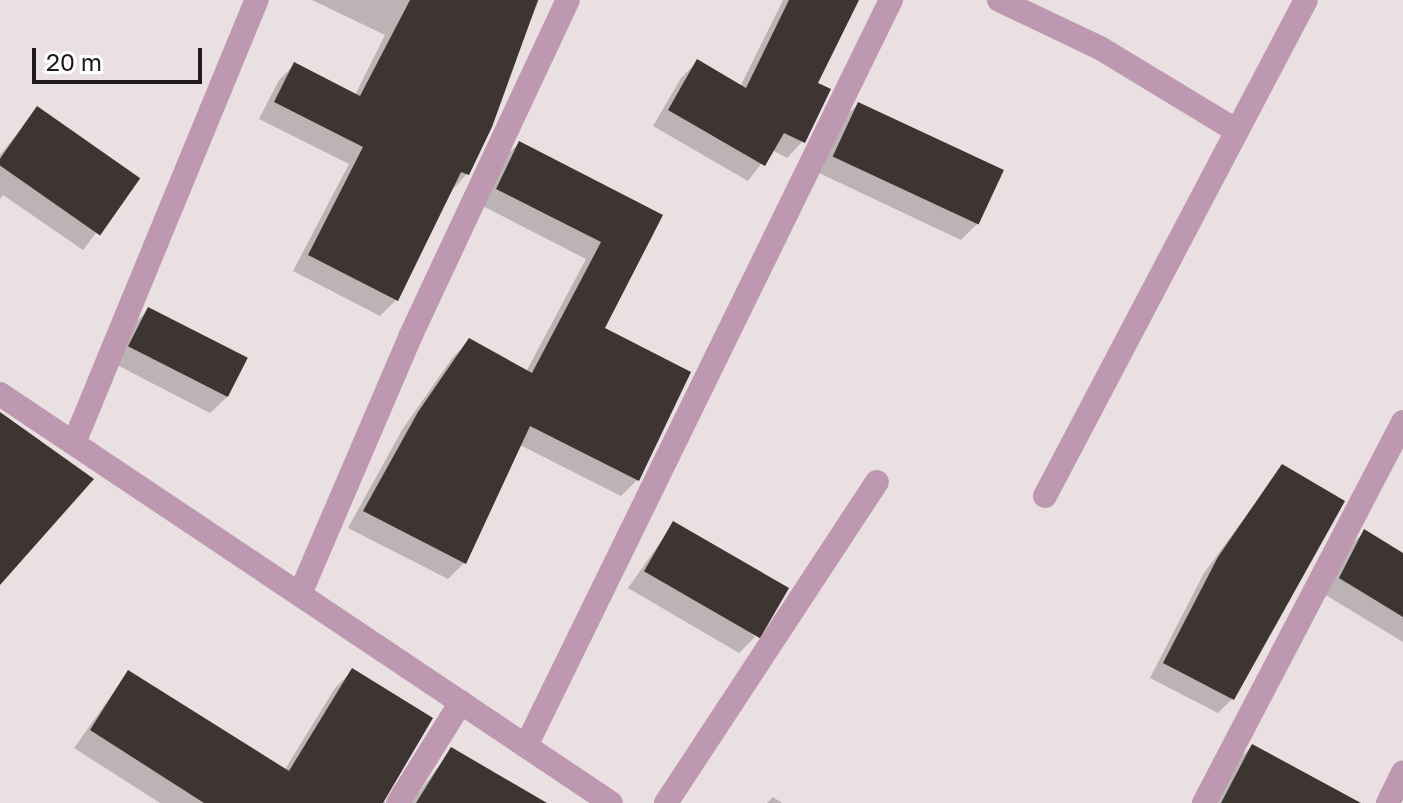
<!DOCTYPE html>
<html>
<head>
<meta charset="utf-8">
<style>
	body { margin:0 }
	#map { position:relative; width:1403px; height:803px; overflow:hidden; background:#ebe0e1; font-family:"Golos Text",sans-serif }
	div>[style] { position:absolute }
	.shadow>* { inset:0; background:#0003 }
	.building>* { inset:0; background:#3c3531; transform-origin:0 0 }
	.street>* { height:24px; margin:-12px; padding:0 12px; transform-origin:12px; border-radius:12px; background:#bd98b0 }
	span { translate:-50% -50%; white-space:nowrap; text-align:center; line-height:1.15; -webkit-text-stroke:8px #fff; paint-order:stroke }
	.scale { position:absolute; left:32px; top:48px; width:170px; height:36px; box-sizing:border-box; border:4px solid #1f1b1c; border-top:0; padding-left:10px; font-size:24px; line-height:28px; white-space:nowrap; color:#1f1b1c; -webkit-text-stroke:6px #fff; paint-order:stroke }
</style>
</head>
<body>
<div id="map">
	<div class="shadow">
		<i style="clip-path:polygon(312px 0,539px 0,467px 174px,452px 190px,396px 300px,380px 316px,293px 271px,349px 164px,259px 119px,279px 80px,295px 64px,355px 95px,385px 35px)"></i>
		<i style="clip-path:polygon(783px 0,856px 0,815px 84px,803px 141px,787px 158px,772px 150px,748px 181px,653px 126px,681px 78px,697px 62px,740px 87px)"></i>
		<i style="clip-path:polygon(858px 104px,977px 224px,961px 240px,817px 172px,842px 120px)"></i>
		<i style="clip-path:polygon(37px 109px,138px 178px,83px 250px,3px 195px,0 199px,0 155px)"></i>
		<i style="clip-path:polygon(519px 143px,661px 216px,602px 329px,689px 373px,637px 480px,621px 496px,520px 445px,464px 563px,448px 579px,348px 528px,402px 430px,453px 357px,469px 341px,526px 372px,586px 259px,481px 205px,503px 159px)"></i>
		<i style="clip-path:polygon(148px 310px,227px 397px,210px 413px,115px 364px,132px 326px)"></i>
		<i style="clip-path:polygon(1282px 467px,1232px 699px,1218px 713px,1150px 678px,1204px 573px)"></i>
		<i style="clip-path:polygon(674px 523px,755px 637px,739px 653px,628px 588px)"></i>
		<i style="clip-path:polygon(1364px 532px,1403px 555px,1403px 642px,1324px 594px,1348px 548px)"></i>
		<i style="clip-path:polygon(352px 671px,385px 803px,160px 803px,74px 748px,128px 672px,284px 771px,335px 688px)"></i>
		<i style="clip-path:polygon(1252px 746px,1355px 803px,1215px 803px,1236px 762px)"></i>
		<i style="clip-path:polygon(451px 750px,519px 803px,411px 803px)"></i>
		<i style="clip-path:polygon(773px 797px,782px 803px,767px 803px)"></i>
	</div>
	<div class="building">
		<i style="clip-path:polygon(410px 0,538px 0,492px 127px,469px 175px,461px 172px,398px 301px,308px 255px,363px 147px,274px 102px,294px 62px,360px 96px)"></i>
		<i style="clip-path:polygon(789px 0,859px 0,818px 83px,831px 89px,805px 143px,784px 133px,765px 166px,668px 110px,697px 59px,746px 88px)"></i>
		<i style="left:858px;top:102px;width:161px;height:60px;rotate:25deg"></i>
		<i style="left:37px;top:106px;width:126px;height:70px;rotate:35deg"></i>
		<i style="clip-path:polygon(519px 141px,663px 215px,605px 328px,691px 372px,639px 481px,530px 426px,466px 564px,363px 511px,418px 412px,469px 338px,532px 373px,601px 242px,496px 189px)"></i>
		<i style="left:148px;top:307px;width:112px;height:44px;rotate:27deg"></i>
		<i style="clip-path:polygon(0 412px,94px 479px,0 585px)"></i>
		<i style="clip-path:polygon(1282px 464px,1345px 501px,1234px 700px,1163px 663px,1218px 557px)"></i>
		<i style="left:673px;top:521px;width:134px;height:58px;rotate:30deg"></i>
		<i style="clip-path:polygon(1364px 529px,1403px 553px,1403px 617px,1339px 578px)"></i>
		<i style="clip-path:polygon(352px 668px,433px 718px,383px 803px,204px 803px,90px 730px,128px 670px,289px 771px)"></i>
		<i style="clip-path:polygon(1252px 744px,1361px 803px,1221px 803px)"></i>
		<i style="clip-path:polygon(451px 747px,547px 803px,416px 803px)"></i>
	</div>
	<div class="street">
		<i style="left:999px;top:0;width:112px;rotate:25.4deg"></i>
		<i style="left:1100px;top:48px;width:160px;rotate:31.2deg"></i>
		<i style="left:0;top:394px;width:735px;rotate:33.8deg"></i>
		<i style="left:74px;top:443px;width:479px;rotate:-67.6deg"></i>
		<i style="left:1045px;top:496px;width:560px;rotate:-62.25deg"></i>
		<i style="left:300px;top:594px;width:280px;rotate:-66.8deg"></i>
		<i style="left:410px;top:337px;width:372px;rotate:-64.9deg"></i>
		<i style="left:526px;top:746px;width:831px;rotate:-63.93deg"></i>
		<i style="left:398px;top:803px;width:119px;rotate:-58deg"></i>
		<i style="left:666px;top:803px;width:384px;rotate:-56.7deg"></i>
		<i style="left:1204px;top:803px;width:430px;rotate:-62.4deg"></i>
		<i style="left:1388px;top:803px;width:34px;rotate:-64deg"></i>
	</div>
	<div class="scale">20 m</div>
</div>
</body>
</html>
